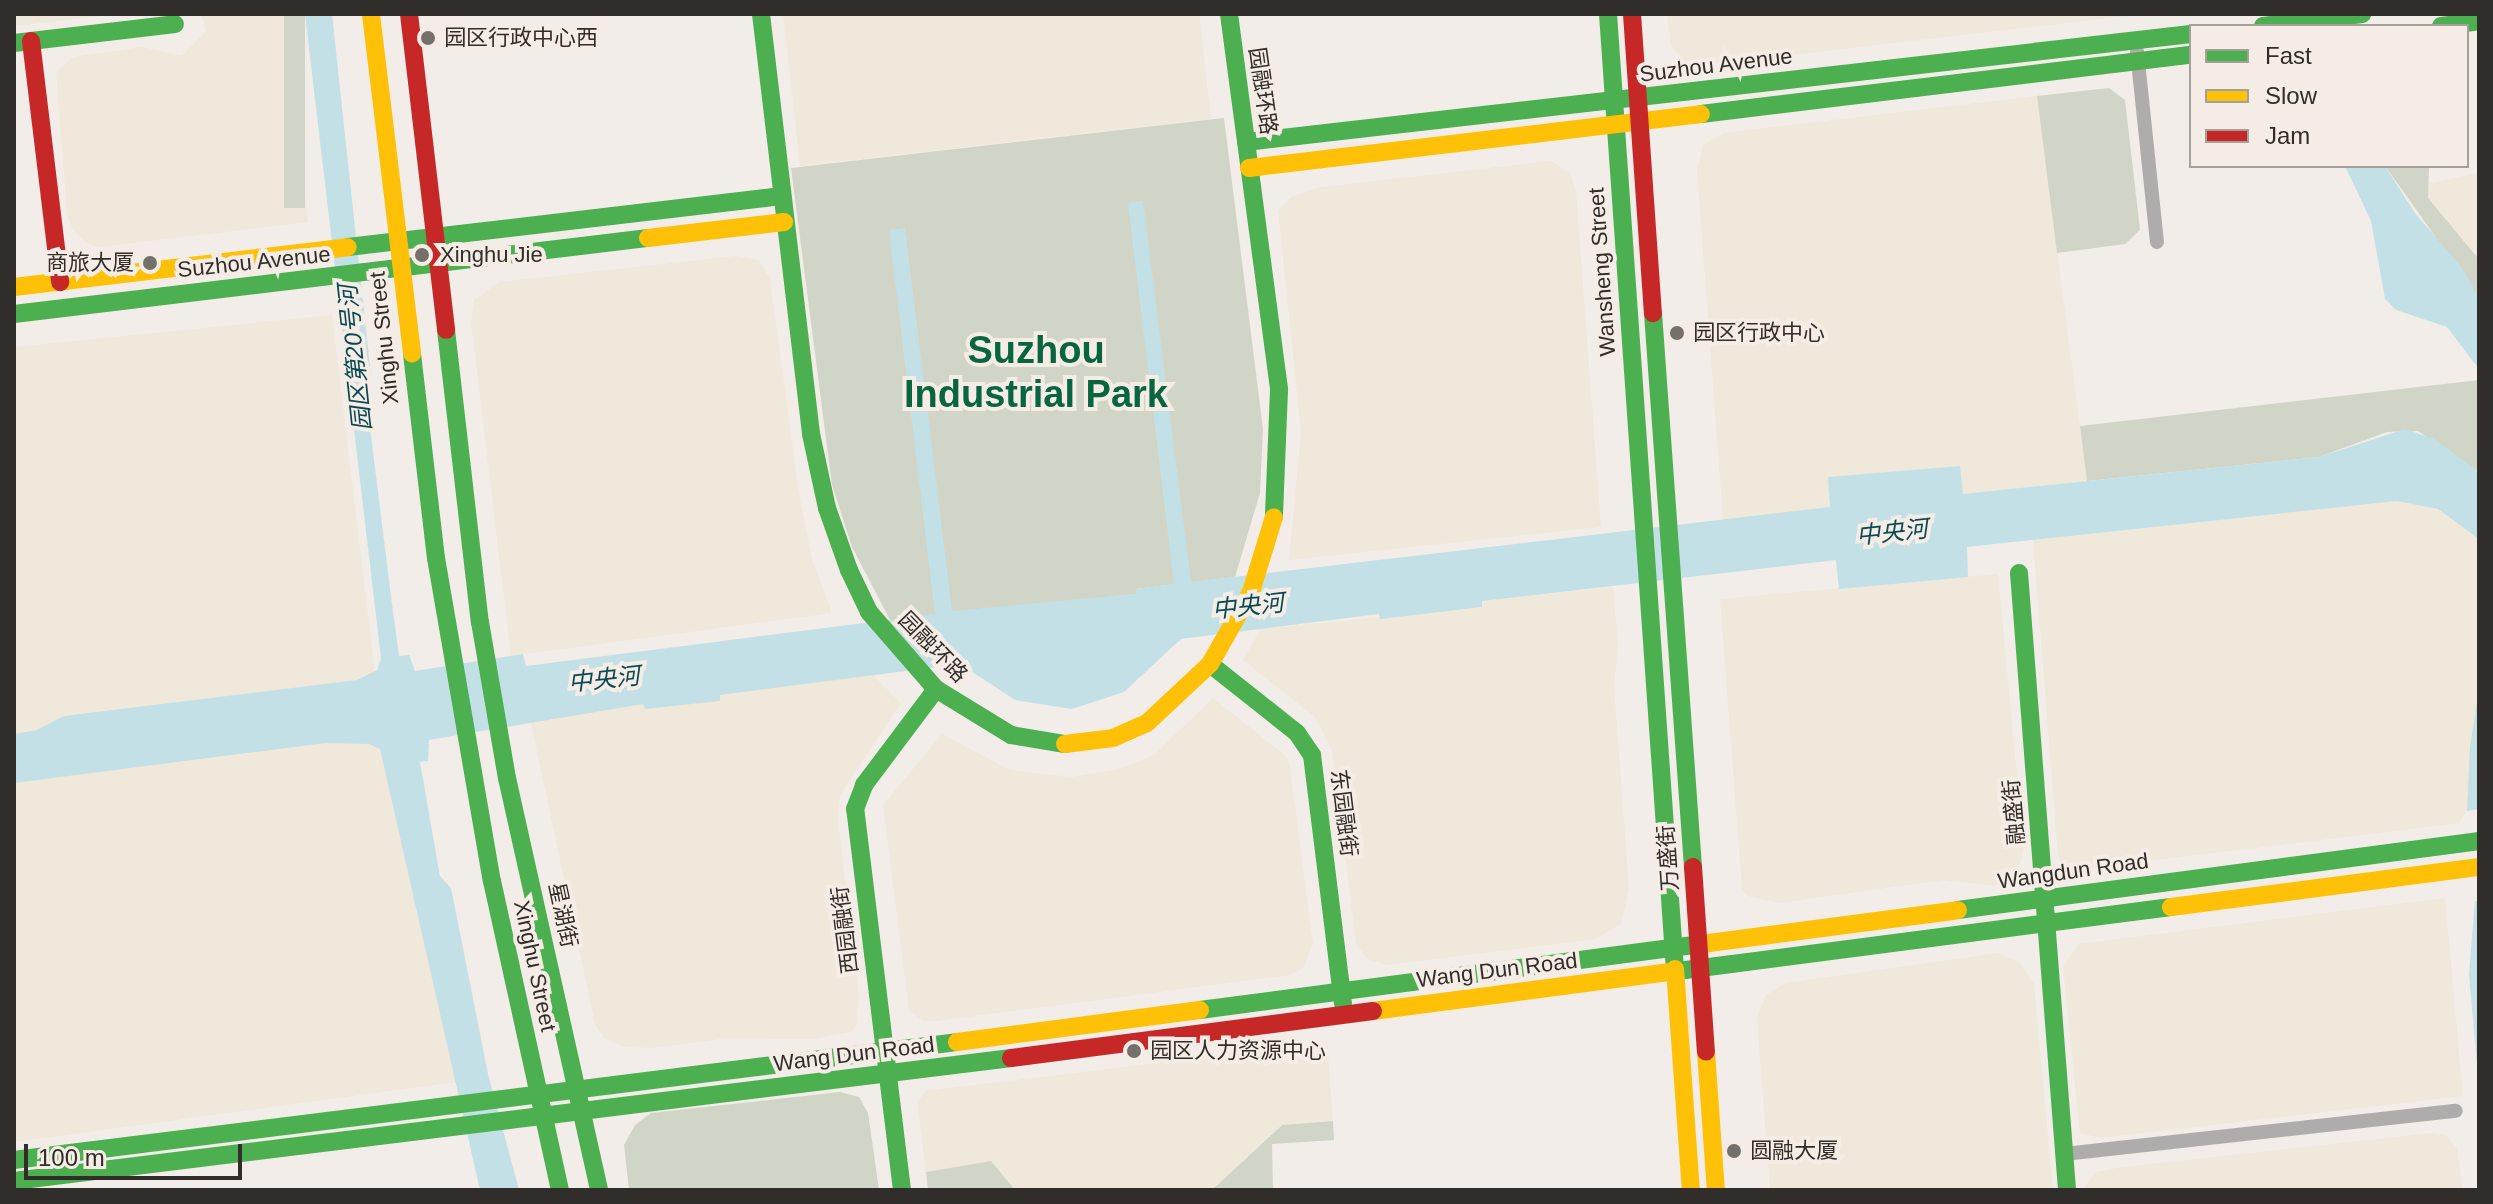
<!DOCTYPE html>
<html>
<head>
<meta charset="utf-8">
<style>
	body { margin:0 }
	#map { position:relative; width:2493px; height:1204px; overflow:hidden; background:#f2ede8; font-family:Arial,"Noto Sans SC",sans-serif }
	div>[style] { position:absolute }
	.commercial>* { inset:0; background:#f0e8da }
	.green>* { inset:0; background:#d1d5c7; transform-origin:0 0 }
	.water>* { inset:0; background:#c3e0e6 }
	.street>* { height:14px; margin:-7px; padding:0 7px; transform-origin:7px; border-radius:7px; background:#b1acac }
	.fast>* { height:18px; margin:-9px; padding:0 9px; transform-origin:9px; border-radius:9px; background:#4caf50 }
	.slow>* { height:18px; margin:-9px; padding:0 9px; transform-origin:9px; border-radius:9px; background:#ffc107 }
	.jam>* { height:18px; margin:-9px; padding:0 9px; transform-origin:9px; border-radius:9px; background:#c62828 }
	.dots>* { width:22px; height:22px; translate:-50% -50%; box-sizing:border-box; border:4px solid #f5ede5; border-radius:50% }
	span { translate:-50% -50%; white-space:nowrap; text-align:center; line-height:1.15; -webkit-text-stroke:8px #f5ede5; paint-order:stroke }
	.poi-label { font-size:22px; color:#302d2a }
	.left { translate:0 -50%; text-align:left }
	.right { translate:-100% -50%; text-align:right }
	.street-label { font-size:22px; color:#302d2a }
	.water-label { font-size:24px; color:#084954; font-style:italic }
	.town-label { font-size:38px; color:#076540; font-weight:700 }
	.frame { position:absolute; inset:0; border:16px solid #302d2a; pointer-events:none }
	.legend { position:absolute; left:2189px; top:24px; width:280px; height:144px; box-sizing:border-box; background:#f5ede5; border:2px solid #a6a09a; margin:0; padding:10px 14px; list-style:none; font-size:24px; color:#302d2a }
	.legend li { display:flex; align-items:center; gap:16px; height:40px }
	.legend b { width:40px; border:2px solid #a6a09a }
	.scale { position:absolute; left:24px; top:1144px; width:218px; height:36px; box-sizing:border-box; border:4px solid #302d2a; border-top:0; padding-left:10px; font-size:24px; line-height:28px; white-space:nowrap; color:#302d2a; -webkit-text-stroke:6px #f5ede5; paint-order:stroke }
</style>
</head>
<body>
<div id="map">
	<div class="commercial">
		<i style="clip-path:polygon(14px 14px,120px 14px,14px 26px)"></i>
		<i style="clip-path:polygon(201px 14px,284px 14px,308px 222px,100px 247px,88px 244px,73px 230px,67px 214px,56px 72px,73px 57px,142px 47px,182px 56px,206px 31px)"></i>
		<i style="clip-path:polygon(783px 14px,1199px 14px,1211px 119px,800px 166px)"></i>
		<i style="clip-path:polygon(1667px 14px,2145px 14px,1704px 65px,1684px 60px,1671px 46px)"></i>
		<i style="clip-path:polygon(2037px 96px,2087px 481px,1963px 494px,1960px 466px,1829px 477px,1831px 507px,1723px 520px,1697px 170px,1703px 145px,1723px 133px)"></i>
		<i style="clip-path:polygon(1551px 161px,1570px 173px,1576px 191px,1601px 527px,1289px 560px,1301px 432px,1278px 210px,1291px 197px,1321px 187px)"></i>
		<i style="clip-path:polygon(2479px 173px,2479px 262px,2428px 198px,2426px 184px)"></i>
		<i style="clip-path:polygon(736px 256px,759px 260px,770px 279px,799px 494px,812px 559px,832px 613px,511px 656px,471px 322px,474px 300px,499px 282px)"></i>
		<i style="clip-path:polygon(332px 315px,385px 756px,456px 1082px,14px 1142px,14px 347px)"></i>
		<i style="clip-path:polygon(2397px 501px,2438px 509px,2479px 539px,2479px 688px,2467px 811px,2459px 823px,2083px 869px,2064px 865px,2058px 856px,2033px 540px)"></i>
		<i style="clip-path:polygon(1998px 574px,2024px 851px,2015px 881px,1997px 886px,1943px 880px,1779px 903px,1748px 896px,1742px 889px,1720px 599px)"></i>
		<i style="clip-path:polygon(1613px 587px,1618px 644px,1614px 686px,1629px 888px,1621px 924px,1595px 939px,1387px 965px,1367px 959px,1356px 944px,1332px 751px,1315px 717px,1243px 660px,1261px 629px,1482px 607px,1482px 601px)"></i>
		<i style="clip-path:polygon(873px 675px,901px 703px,840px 795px,838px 821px,859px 998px,856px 1026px,850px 1032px,814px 1039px,728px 1038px,653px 1048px,624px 1047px,604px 1038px,595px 1024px,531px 723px,643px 703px,645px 709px,719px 701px,719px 695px)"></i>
		<i style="clip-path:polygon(1213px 698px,1287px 757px,1290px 768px,1313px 944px,1303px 968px,1290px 975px,937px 1021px,924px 1021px,909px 1011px,883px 805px,942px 734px,1010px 770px,1072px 777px,1119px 769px,1154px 755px)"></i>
		<i style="clip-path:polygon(2445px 898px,2463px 1096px,2100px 1138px,2080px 1133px,2063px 967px,2079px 944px)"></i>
		<i style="clip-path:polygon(1998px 953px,2019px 962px,2034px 984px,2053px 1190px,1770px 1190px,1757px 1018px,1766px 995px,1786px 983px)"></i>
		<i style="clip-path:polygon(1327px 1042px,1333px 1121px,1281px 1125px,1212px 1190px,1015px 1190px,991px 1161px,926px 1172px,917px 1102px,926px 1091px)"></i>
		<i style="clip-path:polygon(2432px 1133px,2447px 1136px,2457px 1149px,2463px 1190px,2082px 1190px,2096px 1172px,2122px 1167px)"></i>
	</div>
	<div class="green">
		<i style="left:284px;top:14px;width:21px;height:194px"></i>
		<i style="clip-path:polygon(2109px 88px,2125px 100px,2140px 230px,2125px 244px,2057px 253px,2037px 96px)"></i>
		<i style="clip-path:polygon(1224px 118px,1263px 429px,1260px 493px,1235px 577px,1136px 589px,1136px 594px,890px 620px,852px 547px,832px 485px,791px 168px)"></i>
		<i style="clip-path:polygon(2385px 166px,2429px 166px,2428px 198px,2477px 257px,2479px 298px)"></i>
		<i style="clip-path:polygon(2479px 380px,2479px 472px,2418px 431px,2387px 432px,2319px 457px,2087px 481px,2080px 426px)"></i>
		<i style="clip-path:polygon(840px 1092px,859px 1097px,868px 1113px,879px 1190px,629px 1190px,624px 1145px,635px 1125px,651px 1113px)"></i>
		<i style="clip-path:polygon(1333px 1121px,1334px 1140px,1272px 1144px,1273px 1190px,1212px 1190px,1282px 1125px)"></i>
		<i style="clip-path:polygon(991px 1161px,1015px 1190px,928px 1190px,926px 1172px)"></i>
	</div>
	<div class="water">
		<i style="clip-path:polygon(305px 14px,332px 14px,371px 376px,364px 378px,390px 589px,399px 656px,409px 655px,415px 671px,523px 654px,526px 666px,935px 614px,889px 230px,905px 228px,952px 611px,1136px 594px,1136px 589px,1174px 584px,1128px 203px,1143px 201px,1191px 582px,1830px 507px,1828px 477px,1960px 466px,1963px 494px,2319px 457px,2405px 429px,2434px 439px,2479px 472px,2479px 539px,2438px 509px,2397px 501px,1967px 547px,1968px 577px,1839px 589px,1836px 560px,1482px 601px,1482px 607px,1380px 619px,1379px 614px,1181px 639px,1124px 692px,1072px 709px,1015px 700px,960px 664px,720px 695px,720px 701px,645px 709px,643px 704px,429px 740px,428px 761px,420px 762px,440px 876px,451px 888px,488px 1074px,519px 1190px,480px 1190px,380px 749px,369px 744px,325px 743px,14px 783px,14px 734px,37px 730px,64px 716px,357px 680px,377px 670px,381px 658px)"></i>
		<i style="clip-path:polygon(2345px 166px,2385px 166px,2415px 213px,2462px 268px,2479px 298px,2479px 369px,2447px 327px,2396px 310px,2385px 299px,2371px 221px)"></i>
		<i style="clip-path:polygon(2479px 688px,2479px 809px,2467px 811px,2470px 747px)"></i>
		<i style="clip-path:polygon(2475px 901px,2479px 901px,2479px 1086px,2469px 974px)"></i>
	</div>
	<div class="street">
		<i style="left:2137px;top:52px;width:191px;rotate:84deg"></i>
		<i style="left:2064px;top:1154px;width:394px;rotate:-6.3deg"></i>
	</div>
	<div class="fast">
		<i style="left:761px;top:14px;width:423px;rotate:83.2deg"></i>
		<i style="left:811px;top:434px;width:76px;rotate:77.8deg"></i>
		<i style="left:827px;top:508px;width:66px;rotate:70.5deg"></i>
		<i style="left:849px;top:570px;width:47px;rotate:64.5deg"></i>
		<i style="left:869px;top:612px;width:102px;rotate:49deg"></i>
		<i style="left:936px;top:689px;width:88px;rotate:31.5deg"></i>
		<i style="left:1011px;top:735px;width:55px;rotate:9.5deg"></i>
		<i style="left:1229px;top:14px;width:379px;rotate:82.4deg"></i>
		<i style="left:1279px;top:390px;width:127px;rotate:92.3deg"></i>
		<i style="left:1608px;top:14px;width:957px;rotate:85.99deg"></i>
		<i style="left:2263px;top:26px;width:100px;rotate:-6.9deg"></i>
		<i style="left:2441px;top:26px;width:38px;rotate:-7deg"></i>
		<i style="left:14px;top:43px;width:162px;rotate:-6.7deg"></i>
		<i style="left:1701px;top:114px;width:494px;rotate:-6.9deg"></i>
		<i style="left:1246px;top:142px;width:951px;rotate:-6.52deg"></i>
		<i style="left:348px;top:247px;width:436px;rotate:-6.7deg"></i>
		<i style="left:1653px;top:313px;width:555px;rotate:85.87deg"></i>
		<i style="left:14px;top:314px;width:639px;rotate:-6.84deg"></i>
		<i style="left:446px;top:330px;width:294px;rotate:83.4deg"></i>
		<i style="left:480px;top:622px;width:158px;rotate:80.2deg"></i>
		<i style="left:507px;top:778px;width:422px;rotate:77.4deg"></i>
		<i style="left:412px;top:354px;width:205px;rotate:83.3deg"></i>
		<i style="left:436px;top:558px;width:328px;rotate:80.2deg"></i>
		<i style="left:492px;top:881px;width:316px;rotate:77.6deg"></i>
		<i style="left:2019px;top:573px;width:619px;rotate:85.55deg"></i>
		<i style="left:1210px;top:664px;width:111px;rotate:38.4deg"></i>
		<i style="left:1297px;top:733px;width:27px;rotate:56deg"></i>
		<i style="left:1312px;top:755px;width:250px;rotate:82.9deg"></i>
		<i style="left:1958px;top:910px;width:526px;rotate:-7.54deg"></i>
		<i style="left:1670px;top:972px;width:505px;rotate:-7.39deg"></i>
		<i style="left:1200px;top:1010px;width:513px;rotate:-7.5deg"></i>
		<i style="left:14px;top:1160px;width:950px;rotate:-7.13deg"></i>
		<i style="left:14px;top:1181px;width:1005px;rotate:-7.03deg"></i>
		<i style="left:902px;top:1190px;width:384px;rotate:-97deg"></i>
		<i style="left:855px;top:809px;width:26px;rotate:-69deg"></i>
		<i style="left:864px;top:785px;width:120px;rotate:-53.1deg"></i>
	</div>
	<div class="slow">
		<i style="left:371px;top:14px;width:342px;rotate:83.1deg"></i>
		<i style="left:1249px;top:168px;width:455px;rotate:-6.8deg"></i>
		<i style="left:648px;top:238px;width:137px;rotate:-6.7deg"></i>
		<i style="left:14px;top:287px;width:336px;rotate:-6.8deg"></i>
		<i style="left:1065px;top:744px;width:48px;rotate:-7.1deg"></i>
		<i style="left:1113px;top:738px;width:37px;rotate:-24deg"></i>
		<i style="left:1147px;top:723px;width:86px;rotate:-43.1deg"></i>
		<i style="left:1210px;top:664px;width:83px;rotate:-60.3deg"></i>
		<i style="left:1251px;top:592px;width:78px;rotate:-73deg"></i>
		<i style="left:2171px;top:907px;width:311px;rotate:-7.4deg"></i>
		<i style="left:1709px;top:943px;width:251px;rotate:-7.5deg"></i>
		<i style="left:1675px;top:969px;width:222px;rotate:85.9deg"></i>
		<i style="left:1373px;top:1011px;width:300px;rotate:-7.5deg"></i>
		<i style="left:957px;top:1042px;width:245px;rotate:-7.5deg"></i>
		<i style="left:1706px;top:1052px;width:138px;rotate:85.9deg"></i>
	</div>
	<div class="jam">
		<i style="left:409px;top:14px;width:318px;rotate:83.3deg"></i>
		<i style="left:1632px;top:14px;width:300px;rotate:86deg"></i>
		<i style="left:31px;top:41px;width:243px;rotate:83.1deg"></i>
		<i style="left:1693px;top:867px;width:185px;rotate:86deg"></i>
		<i style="left:1011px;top:1058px;width:365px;rotate:-7.4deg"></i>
	</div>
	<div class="dots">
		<i style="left:428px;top:38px;background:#74706c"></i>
		<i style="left:422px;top:255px;background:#74706c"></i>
		<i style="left:150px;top:263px;background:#74706c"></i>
		<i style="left:1677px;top:333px;background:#74706c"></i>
		<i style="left:1134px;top:1051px;background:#74706c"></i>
		<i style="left:1734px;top:1151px;background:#74706c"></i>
	</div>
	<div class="poi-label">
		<span class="left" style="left:444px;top:38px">园区行政中心西</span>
		<span class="left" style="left:440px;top:255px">Xinghu Jie</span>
		<span class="right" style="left:134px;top:263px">商旅大厦</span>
		<span class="left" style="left:1693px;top:333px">园区行政中心</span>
		<span class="left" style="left:1150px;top:1051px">园区人力资源中心</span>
		<span class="left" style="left:1750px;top:1151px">圆融大厦</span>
	</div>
	<div class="street-label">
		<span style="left:1716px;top:65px;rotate:-7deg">Suzhou Avenue</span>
		<span style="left:1263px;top:91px;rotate:82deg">园融环路</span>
		<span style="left:254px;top:262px;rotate:-6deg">Suzhou Avenue</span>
		<span style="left:1602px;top:272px;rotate:-94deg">Wansheng Street</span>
		<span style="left:384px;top:338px;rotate:-96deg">Xinghu Street</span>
		<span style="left:933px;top:647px;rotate:46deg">园融环路</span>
		<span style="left:2014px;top:812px;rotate:-95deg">融盛街</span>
		<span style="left:1344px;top:813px;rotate:83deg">东园融街</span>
		<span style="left:1668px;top:858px;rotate:-94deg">万盛街</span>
		<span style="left:2073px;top:871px;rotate:-8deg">Wangdun Road</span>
		<span style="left:563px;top:915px;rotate:78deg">星湖街</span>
		<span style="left:845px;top:930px;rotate:-97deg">西园融街</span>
		<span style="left:535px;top:966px;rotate:78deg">Xinghu Street</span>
		<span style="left:1497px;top:970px;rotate:-7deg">Wang Dun Road</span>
		<span style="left:854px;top:1054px;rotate:-7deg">Wang Dun Road</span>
	</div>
	<div class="water-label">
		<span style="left:355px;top:358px;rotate:-96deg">园区第20号河</span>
		<span style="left:1892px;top:532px;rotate:-6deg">中央河</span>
		<span style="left:1248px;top:606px;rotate:-6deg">中央河</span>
		<span style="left:604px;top:679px;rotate:-6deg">中央河</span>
	</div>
	<div class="town-label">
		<span style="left:1036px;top:373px">Suzhou<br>Industrial Park</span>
	</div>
	<div class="frame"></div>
	<ul class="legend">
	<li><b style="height:10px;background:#4caf50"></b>Fast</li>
	<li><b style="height:10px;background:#ffc107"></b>Slow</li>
	<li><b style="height:10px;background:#c62828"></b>Jam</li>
	</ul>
	<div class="scale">100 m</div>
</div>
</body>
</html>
